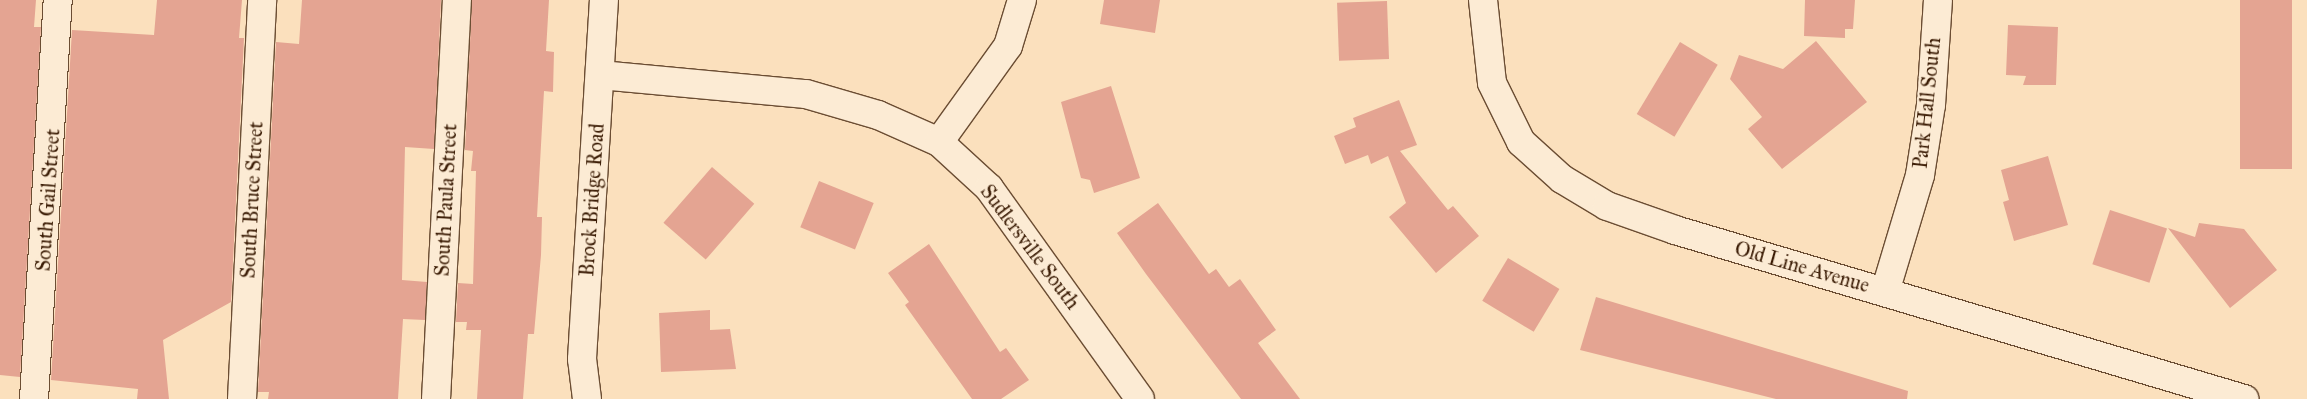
<!DOCTYPE html>
<html>
<head>
<meta charset="utf-8">
<style>
	body { margin:0 }
	#map { position:relative; width:2307px; height:399px; overflow:hidden; background:#fbe0bd; font-family:"IM FELL Great Primer",serif }
	div>[style] { position:absolute }
	.building>* { inset:0; background:#e4a492; transform-origin:0 0 }
	.roads { filter:drop-shadow(1px 0 #6b4d33) drop-shadow(-1px 0 #6b4d33) drop-shadow(0 1px #6b4d33) drop-shadow(0 -1px #6b4d33) }
	.minor>* { height:28px; margin:-14px; padding:0 14px; transform-origin:14px; border-radius:14px; background:#fcebd4 }
	span { translate:-50% -50%; white-space:nowrap; text-align:center; line-height:1.15; -webkit-text-stroke:4px #fcebd4; paint-order:stroke }
	.street-label { font-size:20px; color:#3b1c05 }
</style>
</head>
<body>
<div id="map">
	<div class="building">
		<i style="clip-path:polygon(0 0,36px 0,34px 27px,41px 27px,20px 377px,0 375px)"></i>
		<i style="clip-path:polygon(157px 0,242px 0,239px 38px,244px 38px,231px 302px,163px 340px,169px 399px,137px 399px,138px 389px,51px 380px,72px 30px,154px 35px)"></i>
		<i style="clip-path:polygon(302px 0,441px 0,434px 149px,405px 147px,402px 280px,427px 282px,425px 320px,403px 319px,398px 399px,268px 399px,269px 392px,258px 392px,276px 42px,299px 44px)"></i>
		<i style="clip-path:polygon(472px 0,549px 0,546px 51px,554px 52px,553px 92px,544px 91px,537px 217px,542px 217px,541px 255px,534px 334px,528px 334px,523px 399px,477px 399px,481px 330px,466px 330px,467px 322px,456px 322px,458px 283px,473px 284px,476px 171px,471px 171px,473px 151px,465px 150px)"></i>
		<i style="clip-path:polygon(1104px 0,1160px 0,1155px 33px,1100px 24px)"></i>
		<i style="clip-path:polygon(1805px 0,1855px 0,1853px 29px,1845px 29px,1845px 38px,1804px 36px)"></i>
		<i style="left:2240px;top:0;width:52px;height:169px"></i>
		<i style="left:1387px;top:1px;width:58px;height:50px;rotate:88deg"></i>
		<i style="clip-path:polygon(2008px 25px,2058px 27px,2056px 85px,2023px 85px,2026px 76px,2006px 75px)"></i>
		<i style="clip-path:polygon(1816px 41px,1867px 102px,1782px 169px,1748px 129px,1762px 117px,1730px 79px,1739px 55px,1783px 69px)"></i>
		<i style="left:1680px;top:42px;width:44px;height:84px;rotate:31deg"></i>
		<i style="clip-path:polygon(1111px 86px,1140px 178px,1094px 193px,1090px 180px,1081px 178px,1061px 102px)"></i>
		<i style="clip-path:polygon(1399px 100px,1417px 145px,1400px 151px,1448px 210px,1453px 206px,1479px 236px,1436px 273px,1389px 217px,1406px 203px,1388px 156px,1371px 164px,1368px 155px,1345px 164px,1334px 136px,1356px 127px,1353px 118px)"></i>
		<i style="clip-path:polygon(2048px 156px,2068px 225px,2014px 241px,2003px 202px,2009px 200px,2001px 170px)"></i>
		<i style="left:712px;top:167px;width:56px;height:74px;rotate:41deg"></i>
		<i style="left:819px;top:181px;width:59px;height:50px;rotate:22deg"></i>
		<i style="clip-path:polygon(1158px 203px,1209px 274px,1216px 269px,1229px 287px,1240px 279px,1276px 330px,1258px 343px,1300px 399px,1241px 399px,1146px 274px,1117px 233px)"></i>
		<i style="left:2110px;top:210px;width:60px;height:57px;rotate:18deg"></i>
		<i style="clip-path:polygon(2199px 223px,2244px 229px,2277px 270px,2230px 308px,2168px 228px,2195px 237px)"></i>
		<i style="clip-path:polygon(929px 244px,1000px 352px,1006px 348px,1029px 380px,1001px 399px,972px 399px,905px 305px,909px 302px,888px 273px)"></i>
		<i style="left:1508px;top:258px;width:60px;height:50px;rotate:31deg"></i>
		<i style="clip-path:polygon(1596px 297px,1908px 391px,1907px 399px,1776px 399px,1580px 350px)"></i>
		<i style="clip-path:polygon(710px 310px,710px 330px,730px 329px,736px 369px,661px 372px,659px 313px)"></i>
	</div>
	<div class="roads">
		<div class="minor">
			<i style="left:1483px;top:0;width:83px;rotate:83.8deg"></i>
			<i style="left:1492px;top:83px;width:66px;rotate:63.8deg"></i>
			<i style="left:1521px;top:142px;width:55px;rotate:42.1deg"></i>
			<i style="left:1562px;top:179px;width:52px;rotate:31deg"></i>
			<i style="left:1607px;top:206px;width:72px;rotate:19.4deg"></i>
			<i style="left:1675px;top:230px;width:594px;rotate:16.54deg"></i>
			<i style="left:600px;top:75px;width:207px;rotate:5.3deg"></i>
			<i style="left:806px;top:94px;width:75px;rotate:16.3deg"></i>
			<i style="left:878px;top:115px;width:67px;rotate:23.9deg"></i>
			<i style="left:939px;top:142px;width:68px;rotate:42.6deg"></i>
			<i style="left:989px;top:188px;width:259px;rotate:54.4deg"></i>
			<i style="left:939px;top:142px;width:118px;rotate:-54.3deg"></i>
			<i style="left:1008px;top:46px;width:48px;rotate:-73.1deg"></i>
			<i style="left:1885px;top:292px;width:122px;rotate:-73.3deg"></i>
			<i style="left:1920px;top:175px;width:71px;rotate:-81.1deg"></i>
			<i style="left:1931px;top:105px;width:105px;rotate:-86.2deg"></i>
			<i style="left:34px;top:399px;width:400px;rotate:-86.6deg"></i>
			<i style="left:242px;top:399px;width:400px;rotate:-87.1deg"></i>
			<i style="left:436px;top:399px;width:400px;rotate:-87deg"></i>
			<i style="left:587px;top:399px;width:40px;rotate:-97.1deg"></i>
			<i style="left:582px;top:359px;width:360px;rotate:-86.5deg"></i>
		</div>
	</div>
	<div class="street-label">
		<span style="left:1927px;top:103px;rotate:-84deg">Park Hall South</span>
		<span style="left:48px;top:200px;rotate:-86deg">South Gail Street</span>
		<span style="left:252px;top:200px;rotate:-87deg">South Bruce Street</span>
		<span style="left:446px;top:200px;rotate:-87deg">South Paula Street</span>
		<span style="left:592px;top:200px;rotate:-86deg">Brock Bridge Road</span>
		<span style="left:1030px;top:247px;rotate:53deg">Sudlersville South</span>
		<span style="left:1802px;top:267px;rotate:16deg">Old Line Avenue</span>
	</div>
</div>
</body>
</html>
